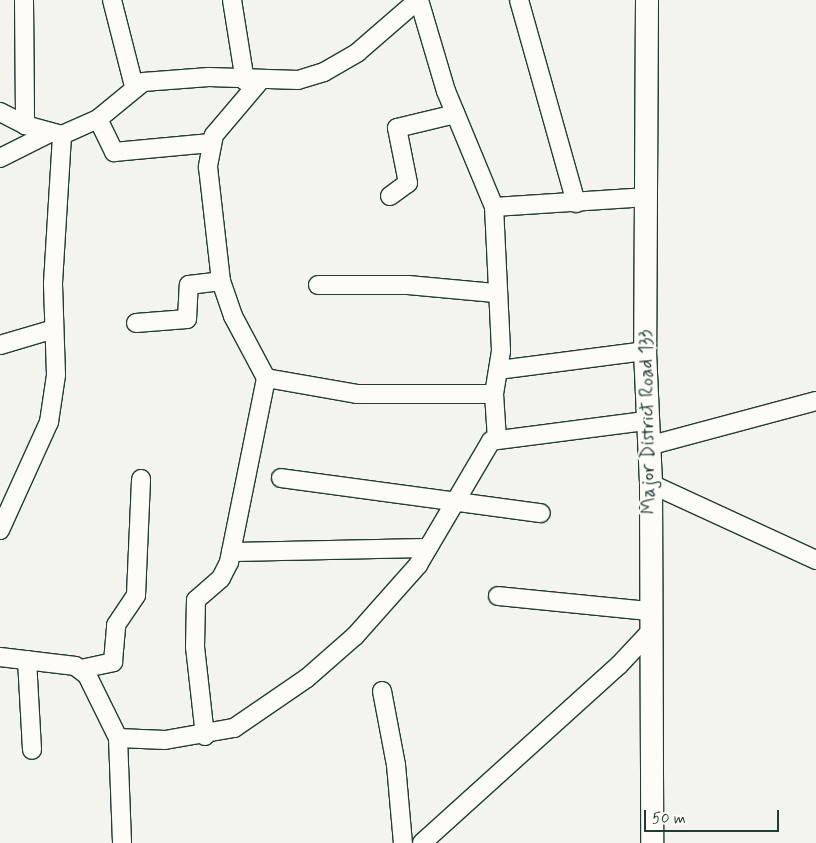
<!DOCTYPE html>
<html>
<head>
<meta charset="utf-8">
<style>
	body { margin:0 }
	#map { position:relative; width:816px; height:843px; overflow:hidden; background:#f4f4ef; font-family:Mynerve,sans-serif }
	div>[style] { position:absolute }
	.roads { filter:drop-shadow(1px 0 #1f3d34) drop-shadow(-1px 0 #1f3d34) drop-shadow(0 1px #1f3d34) drop-shadow(0 -1px #1f3d34) }
	.minor>* { height:18px; margin:-9px; padding:0 9px; transform-origin:9px; border-radius:9px; background:#fdfcf7 }
	.major>* { height:22px; margin:-11px; padding:0 11px; transform-origin:11px; border-radius:11px; background:#fdfcf7 }
	span { translate:-50% -50%; white-space:nowrap; text-align:center; line-height:1.15; -webkit-text-stroke:4.5px #fdfcf7; paint-order:stroke }
	.street-label { font-size:19px; color:#1f3d34 }
	.scale { position:absolute; left:644px; top:810px; width:135px; height:22px; box-sizing:border-box; border:2px solid #1f3d34; border-top:0; padding-left:6px; font-size:15px; line-height:18px; white-space:nowrap; color:#1f3d34; -webkit-text-stroke:4px #fdfcf7; paint-order:stroke }
</style>
</head>
<body>
<div id="map">
	<div class="roads">
		<div class="minor">
			<i style="left:24px;top:0;width:125px;rotate:89.5deg"></i>
			<i style="left:112px;top:0;width:89px;rotate:75.7deg"></i>
			<i style="left:232px;top:0;width:82px;rotate:80.9deg"></i>
			<i style="left:419px;top:0;width:95px;rotate:73.5deg"></i>
			<i style="left:446px;top:91px;width:126px;rotate:67.5deg"></i>
			<i style="left:494px;top:207px;width:154px;rotate:-3.7deg"></i>
			<i style="left:519px;top:0;width:211px;rotate:74.3deg"></i>
			<i style="left:259px;top:82px;width:70px;rotate:130.3deg"></i>
			<i style="left:214px;top:135px;width:33px;rotate:101deg"></i>
			<i style="left:208px;top:167px;width:115px;rotate:83.5deg"></i>
			<i style="left:221px;top:281px;width:37px;rotate:71deg"></i>
			<i style="left:233px;top:316px;width:70px;rotate:62deg"></i>
			<i style="left:0;top:112px;width:28px;rotate:27deg"></i>
			<i style="left:25px;top:125px;width:38px;rotate:15deg"></i>
			<i style="left:62px;top:135px;width:39px;rotate:-24deg"></i>
			<i style="left:98px;top:119px;width:58px;rotate:-39.4deg"></i>
			<i style="left:143px;top:82px;width:66px;rotate:-4.3deg"></i>
			<i style="left:209px;top:77px;width:89px;rotate:1.9deg"></i>
			<i style="left:298px;top:80px;width:27px;rotate:-17deg"></i>
			<i style="left:324px;top:72px;width:39px;rotate:-30deg"></i>
			<i style="left:358px;top:52px;width:79px;rotate:-40.9deg"></i>
			<i style="left:98px;top:119px;width:37px;rotate:64deg"></i>
			<i style="left:114px;top:152px;width:97px;rotate:-5.3deg"></i>
			<i style="left:0;top:158px;width:54px;rotate:-26.6deg"></i>
			<i style="left:390px;top:196px;width:22px;rotate:-36deg"></i>
			<i style="left:408px;top:183px;width:56px;rotate:-101.3deg"></i>
			<i style="left:397px;top:128px;width:60px;rotate:-13.6deg"></i>
			<i style="left:494px;top:207px;width:144px;rotate:87.2deg"></i>
			<i style="left:501px;top:351px;width:44px;rotate:99.2deg"></i>
			<i style="left:318px;top:285px;width:90px"></i>
			<i style="left:408px;top:285px;width:87px;rotate:5.3deg"></i>
			<i style="left:136px;top:323px;width:51px;rotate:-4.5deg"></i>
			<i style="left:187px;top:319px;width:34px;rotate:-87deg"></i>
			<i style="left:189px;top:285px;width:32px;rotate:-7deg"></i>
			<i style="left:0;top:345px;width:56px;rotate:-16.5deg"></i>
			<i style="left:499px;top:370px;width:147px;rotate:-7.4deg"></i>
			<i style="left:266px;top:378px;width:92px;rotate:10deg"></i>
			<i style="left:357px;top:394px;width:137px"></i>
			<i style="left:494px;top:394px;width:45px;rotate:86.2deg"></i>
			<i style="left:648px;top:446px;width:174px;rotate:-15deg"></i>
			<i style="left:281px;top:478px;width:262px;rotate:7.7deg"></i>
			<i style="left:651px;top:484px;width:182px;rotate:24.7deg"></i>
			<i style="left:0;top:530px;width:119px;rotate:-65.6deg"></i>
			<i style="left:49px;top:422px;width:48px;rotate:-81.5deg"></i>
			<i style="left:56px;top:375px;width:92px;rotate:-91.9deg"></i>
			<i style="left:53px;top:283px;width:148px;rotate:-86.5deg"></i>
			<i style="left:231px;top:552px;width:197px;rotate:-1.2deg"></i>
			<i style="left:498px;top:596px;width:152px;rotate:5.7deg"></i>
			<i style="left:0;top:657px;width:76px;rotate:6.8deg"></i>
			<i style="left:75px;top:666px;width:15px;rotate:37deg"></i>
			<i style="left:87px;top:675px;width:70px;rotate:63.8deg"></i>
			<i style="left:118px;top:738px;width:105px;rotate:87.8deg"></i>
			<i style="left:27px;top:660px;width:90px;rotate:86.8deg"></i>
			<i style="left:81px;top:669px;width:33px;rotate:-12deg"></i>
			<i style="left:113px;top:662px;width:37px;rotate:-85deg"></i>
			<i style="left:116px;top:625px;width:36px;rotate:-56deg"></i>
			<i style="left:136px;top:595px;width:116px;rotate:-87.5deg"></i>
			<i style="left:382px;top:691px;width:75px;rotate:79.3deg"></i>
			<i style="left:396px;top:765px;width:78px;rotate:84.9deg"></i>
			<i style="left:205px;top:736px;width:90px;rotate:-96.4deg"></i>
			<i style="left:195px;top:647px;width:47px;rotate:-88.8deg"></i>
			<i style="left:196px;top:600px;width:33px;rotate:-41deg"></i>
			<i style="left:221px;top:578px;width:18px;rotate:-63deg"></i>
			<i style="left:229px;top:562px;width:188px;rotate:-78.6deg"></i>
			<i style="left:118px;top:738px;width:47px;rotate:2.4deg"></i>
			<i style="left:165px;top:740px;width:70px;rotate:-9.9deg"></i>
			<i style="left:234px;top:728px;width:88px;rotate:-34.4deg"></i>
			<i style="left:307px;top:678px;width:64px;rotate:-41.2deg"></i>
			<i style="left:355px;top:636px;width:95px;rotate:-48.4deg"></i>
			<i style="left:418px;top:565px;width:144px;rotate:-59.5deg"></i>
			<i style="left:491px;top:441px;width:156px;rotate:-7.4deg"></i>
			<i style="left:422px;top:843px;width:266px;rotate:-42.1deg"></i>
			<i style="left:619px;top:665px;width:44px;rotate:-46.8deg"></i>
		</div>
		<div class="major">
			<i style="left:647px;top:0;width:351px;rotate:90.3deg"></i>
			<i style="left:645px;top:351px;width:133px;rotate:87.4deg"></i>
			<i style="left:651px;top:484px;width:359px;rotate:89.8deg"></i>
		</div>
	</div>
	<div class="street-label">
		<span style="left:648px;top:422px;rotate:-91deg">Major District Road 133</span>
	</div>
	<div class="scale">50 m</div>
</div>
</body>
</html>
